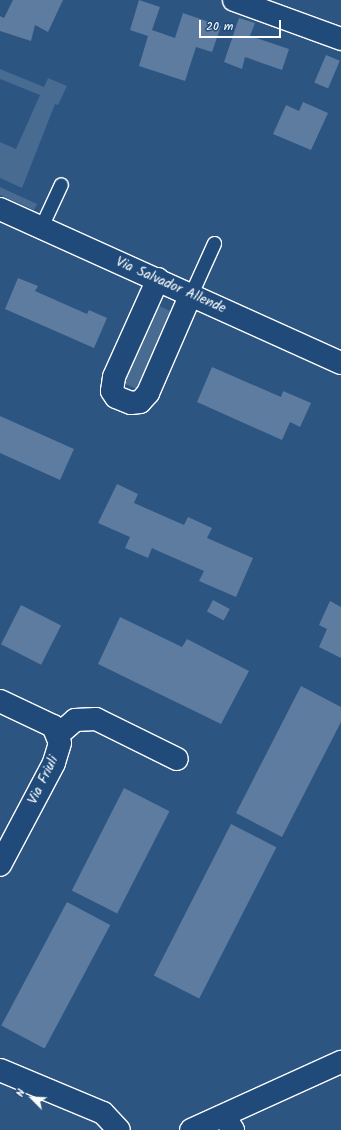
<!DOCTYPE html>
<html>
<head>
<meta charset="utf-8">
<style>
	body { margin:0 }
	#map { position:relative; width:341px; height:1130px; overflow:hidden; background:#2c5582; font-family:Kalam,sans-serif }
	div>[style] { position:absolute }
	.green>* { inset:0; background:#486b92; transform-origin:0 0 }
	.building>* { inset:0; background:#5e7c9f; transform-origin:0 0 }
	.roads { filter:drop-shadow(1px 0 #fff) drop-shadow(-1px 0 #fff) drop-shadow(0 1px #fff) drop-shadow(0 -1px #fff) }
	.lane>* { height:13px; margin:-6.5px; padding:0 6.5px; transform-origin:6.5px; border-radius:6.5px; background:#1f4a7a }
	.street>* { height:22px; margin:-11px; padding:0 11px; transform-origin:11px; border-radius:11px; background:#1f4a7a }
	.secondary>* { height:22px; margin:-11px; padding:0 11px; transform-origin:11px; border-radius:11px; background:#1f4a7a }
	span { translate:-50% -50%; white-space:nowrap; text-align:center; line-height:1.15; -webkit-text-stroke:3px #1f4a7a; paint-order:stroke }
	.street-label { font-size:14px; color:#fff }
	.north { position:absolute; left:12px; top:1078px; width:40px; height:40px; -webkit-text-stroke:3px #1f4a7a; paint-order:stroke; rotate:294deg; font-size:11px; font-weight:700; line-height:16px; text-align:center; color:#fff }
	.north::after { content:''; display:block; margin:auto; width:14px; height:18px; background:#fff; clip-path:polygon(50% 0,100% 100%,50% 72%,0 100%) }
	.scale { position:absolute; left:199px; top:20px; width:82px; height:18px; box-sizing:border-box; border:2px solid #fff; border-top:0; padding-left:5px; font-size:12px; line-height:14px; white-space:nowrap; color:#fff; -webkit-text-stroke:3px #1f4a7a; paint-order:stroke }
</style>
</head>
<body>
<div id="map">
	<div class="green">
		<i style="clip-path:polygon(0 69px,44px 87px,48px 78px,67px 86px,58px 105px,55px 104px,22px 188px,0 178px,0 142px,16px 149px,40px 95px,0 79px)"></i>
		<i style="clip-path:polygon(0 187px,37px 204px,34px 210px,0 195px)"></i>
		<i style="left:155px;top:304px;width:20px;height:85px;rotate:24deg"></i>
	</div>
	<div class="building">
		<i style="clip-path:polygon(13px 0,63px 0,48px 32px,35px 25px,31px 41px,0 31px,0 16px,4px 18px)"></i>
		<i style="clip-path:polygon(139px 0,160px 7px,152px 30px,175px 38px,183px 13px,221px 26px,212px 52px,196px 47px,185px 81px,139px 66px,148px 36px,130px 30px)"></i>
		<i style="clip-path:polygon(239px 18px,255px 23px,250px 36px,289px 49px,282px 70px,245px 57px,242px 69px,224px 62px)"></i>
		<i style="left:326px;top:55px;width:15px;height:30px;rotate:23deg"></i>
		<i style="clip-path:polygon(303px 102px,328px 113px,311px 150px,273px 134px,286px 105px,299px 111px)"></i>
		<i style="clip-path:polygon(18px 278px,38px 286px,35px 291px,87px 314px,89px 310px,107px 318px,94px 348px,5px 309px)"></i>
		<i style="clip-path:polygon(212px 367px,281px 397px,283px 391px,311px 403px,300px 427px,290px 422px,282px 440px,197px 402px)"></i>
		<i style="clip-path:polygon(0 416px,74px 449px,60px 480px,0 453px)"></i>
		<i style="clip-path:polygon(117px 484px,138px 494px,134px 503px,184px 525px,188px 517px,212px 528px,207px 538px,253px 558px,236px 597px,199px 581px,204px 571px,156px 550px,152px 548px,148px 558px,125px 548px,130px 537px,98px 523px)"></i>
		<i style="left:213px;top:600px;width:19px;height:13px;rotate:28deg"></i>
		<i style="clip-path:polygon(330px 601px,341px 607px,341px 658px,319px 647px,327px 629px,319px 625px)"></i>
		<i style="left:21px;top:605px;width:45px;height:44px;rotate:27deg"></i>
		<i style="clip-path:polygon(120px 617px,182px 647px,187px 639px,249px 671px,221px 724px,98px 664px)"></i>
		<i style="clip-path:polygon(301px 686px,341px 707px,341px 722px,282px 837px,236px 813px)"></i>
		<i style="left:124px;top:788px;width:51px;height:115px;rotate:27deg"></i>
		<i style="left:231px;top:824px;width:51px;height:170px;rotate:27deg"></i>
		<i style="left:67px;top:902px;width:49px;height:140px;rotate:28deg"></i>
	</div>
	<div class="roads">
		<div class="lane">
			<i style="left:41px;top:227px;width:47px;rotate:-65.1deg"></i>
			<i style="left:191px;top:294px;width:56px;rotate:-65.7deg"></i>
		</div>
		<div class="street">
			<i style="left:234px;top:0;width:114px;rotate:20deg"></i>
			<i style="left:0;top:209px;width:374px;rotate:24.3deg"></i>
			<i style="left:158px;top:279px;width:107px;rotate:114.2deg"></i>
			<i style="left:114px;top:377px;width:14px;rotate:98deg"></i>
			<i style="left:112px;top:391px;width:7px;rotate:56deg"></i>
			<i style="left:116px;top:397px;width:16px;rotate:22deg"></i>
			<i style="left:131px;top:403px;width:9px;rotate:-6deg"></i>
			<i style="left:140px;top:402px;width:12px;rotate:-48deg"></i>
			<i style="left:148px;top:393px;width:108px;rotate:-66.5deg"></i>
			<i style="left:0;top:701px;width:59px;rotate:25.3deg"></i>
			<i style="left:53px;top:726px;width:18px;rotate:68deg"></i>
			<i style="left:60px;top:743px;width:21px;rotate:107deg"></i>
			<i style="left:54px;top:763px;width:115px;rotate:117.9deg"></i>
			<i style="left:59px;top:734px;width:21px;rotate:-41deg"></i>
			<i style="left:75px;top:720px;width:21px;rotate:-3deg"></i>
			<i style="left:96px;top:719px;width:90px;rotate:26.3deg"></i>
			<i style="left:0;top:1070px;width:112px;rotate:22.7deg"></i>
			<i style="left:103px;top:1113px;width:23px;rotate:47deg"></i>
			<i style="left:224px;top:1116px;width:17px;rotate:57deg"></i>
		</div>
		<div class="secondary">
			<i style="left:191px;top:1130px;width:165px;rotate:-24.4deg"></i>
		</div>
	</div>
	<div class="street-label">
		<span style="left:171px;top:285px;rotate:24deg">Via Salvador Allende</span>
		<span style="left:43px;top:780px;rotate:-64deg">Via Friuli</span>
	</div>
	<div class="north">N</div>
	<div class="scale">20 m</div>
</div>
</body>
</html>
